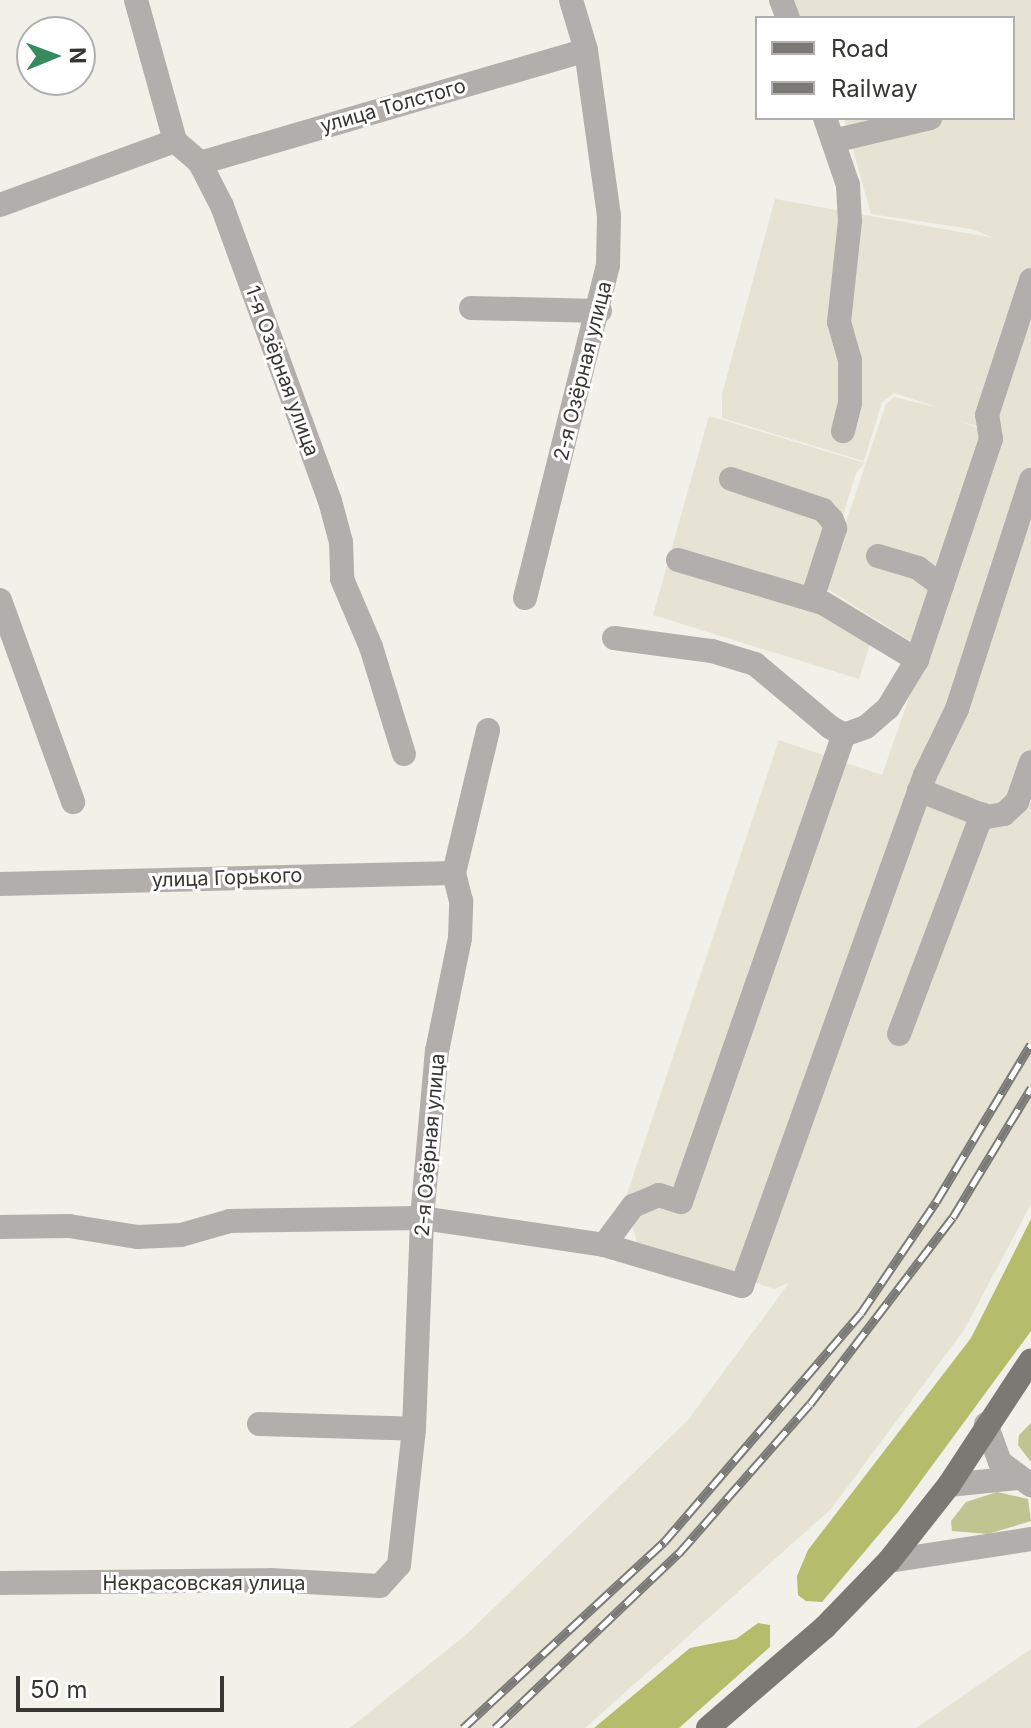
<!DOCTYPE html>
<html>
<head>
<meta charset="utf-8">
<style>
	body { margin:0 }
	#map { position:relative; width:1031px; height:1728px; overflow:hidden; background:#f1f0e9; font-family:Inter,sans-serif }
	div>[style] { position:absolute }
	.built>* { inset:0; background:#e6e3d5 }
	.green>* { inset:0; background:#bfc590 }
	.forest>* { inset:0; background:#b5bc6c }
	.minor>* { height:24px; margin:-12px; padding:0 12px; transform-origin:12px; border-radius:12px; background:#b1aeac }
	.major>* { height:24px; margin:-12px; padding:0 12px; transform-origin:12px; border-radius:12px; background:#7c7874 }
	.rail>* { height:9px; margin-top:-4.5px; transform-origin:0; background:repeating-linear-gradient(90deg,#fff 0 18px,#7b7a76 0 36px); box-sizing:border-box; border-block:2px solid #7b7a76 }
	span { translate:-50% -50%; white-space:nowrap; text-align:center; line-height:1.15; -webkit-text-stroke:6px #fff; paint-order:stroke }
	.street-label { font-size:20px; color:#363633 }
	.legend { position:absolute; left:755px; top:16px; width:260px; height:104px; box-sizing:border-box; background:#fff; border:2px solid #afafad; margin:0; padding:10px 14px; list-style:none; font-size:24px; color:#363633 }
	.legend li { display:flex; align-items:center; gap:16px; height:40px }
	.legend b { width:40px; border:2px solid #afafad }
	.north { position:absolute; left:16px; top:16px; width:80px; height:80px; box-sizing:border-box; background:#fff; border:2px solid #afafad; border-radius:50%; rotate:89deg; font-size:22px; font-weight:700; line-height:32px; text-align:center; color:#363633 }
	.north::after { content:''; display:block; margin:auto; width:28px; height:36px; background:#368a5d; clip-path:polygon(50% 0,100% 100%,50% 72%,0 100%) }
	.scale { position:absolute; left:16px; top:1676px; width:208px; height:36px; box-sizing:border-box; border:4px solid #363633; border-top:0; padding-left:10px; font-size:24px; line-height:28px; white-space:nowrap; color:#363633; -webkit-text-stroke:6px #fff; paint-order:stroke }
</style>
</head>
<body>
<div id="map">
	<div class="built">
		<i style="clip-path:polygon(790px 0,1031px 0,1031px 1204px,964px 1330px,831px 1509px,585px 1728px,350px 1728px,468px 1633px,688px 1420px,789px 1283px,774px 1289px,637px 1242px,625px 1200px,779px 740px,882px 775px,925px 652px,985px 429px,960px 421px,983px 430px,917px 645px,824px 587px,886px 404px,894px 397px,940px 408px,894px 393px,882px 402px,864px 461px,722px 418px,722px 394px,775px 199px,994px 238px,971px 229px,871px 214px,844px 118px,1013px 118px,1013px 18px,796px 18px)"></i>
		<i style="clip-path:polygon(709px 416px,865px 463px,856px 473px,821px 587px,877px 622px,859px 679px,653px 615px)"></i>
		<i style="clip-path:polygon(1031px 1649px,1031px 1728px,916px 1728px)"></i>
	</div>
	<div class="green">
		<i style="clip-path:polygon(1031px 1423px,1031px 1462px,1018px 1445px,1019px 1435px)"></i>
		<i style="clip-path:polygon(997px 1492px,1028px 1499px,1031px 1521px,988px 1534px,952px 1531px,951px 1521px,966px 1502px)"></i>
	</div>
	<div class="forest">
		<i style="clip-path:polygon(1031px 1219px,1031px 1331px,898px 1512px,822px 1602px,806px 1601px,798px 1595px,797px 1576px,808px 1550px,971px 1338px)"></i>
		<i style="clip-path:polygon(758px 1623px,770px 1625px,770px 1647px,679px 1728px,594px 1728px,690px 1648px,736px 1639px)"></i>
	</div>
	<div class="minor">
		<i style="left:136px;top:0;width:146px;rotate:74.5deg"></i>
		<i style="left:175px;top:141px;width:33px;rotate:41deg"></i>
		<i style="left:200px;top:163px;width:48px;rotate:62.9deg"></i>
		<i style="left:222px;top:206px;width:314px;rotate:69.9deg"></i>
		<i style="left:330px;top:501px;width:42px;rotate:75deg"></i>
		<i style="left:341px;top:542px;width:37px;rotate:88deg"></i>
		<i style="left:342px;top:579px;width:74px;rotate:66.9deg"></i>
		<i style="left:371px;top:647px;width:112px;rotate:72.9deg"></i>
		<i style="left:781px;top:0;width:19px;rotate:69deg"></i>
		<i style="left:825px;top:118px;width:71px;rotate:71.1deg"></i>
		<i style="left:848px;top:185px;width:36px;rotate:87deg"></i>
		<i style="left:850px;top:221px;width:102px;rotate:96.2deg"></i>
		<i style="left:839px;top:322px;width:40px;rotate:74deg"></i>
		<i style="left:850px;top:360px;width:43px;rotate:90deg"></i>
		<i style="left:850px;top:403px;width:29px;rotate:104deg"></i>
		<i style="left:833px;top:141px;width:100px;rotate:-13.3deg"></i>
		<i style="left:200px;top:163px;width:402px;rotate:-16.3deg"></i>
		<i style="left:0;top:205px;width:186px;rotate:-20.1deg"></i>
		<i style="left:471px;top:308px;width:129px;rotate:1.3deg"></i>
		<i style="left:731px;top:479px;width:97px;rotate:18.6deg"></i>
		<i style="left:823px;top:510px;width:13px;rotate:48deg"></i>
		<i style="left:832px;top:520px;width:9px;rotate:69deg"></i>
		<i style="left:835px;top:528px;width:75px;rotate:107.9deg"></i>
		<i style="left:878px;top:556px;width:42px;rotate:16.7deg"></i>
		<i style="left:918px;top:568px;width:30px;rotate:37deg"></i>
		<i style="left:678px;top:560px;width:151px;rotate:16.5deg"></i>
		<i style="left:823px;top:603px;width:110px;rotate:31.2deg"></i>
		<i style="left:525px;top:598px;width:343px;rotate:-76deg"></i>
		<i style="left:608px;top:265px;width:49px;rotate:-88.8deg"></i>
		<i style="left:609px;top:216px;width:168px;rotate:-97.9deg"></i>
		<i style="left:586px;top:50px;width:52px;rotate:-106.7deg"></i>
		<i style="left:0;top:600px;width:215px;rotate:70.1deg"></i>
		<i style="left:614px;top:638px;width:99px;rotate:7.6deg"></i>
		<i style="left:712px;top:651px;width:45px;rotate:16.8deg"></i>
		<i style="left:755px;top:664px;width:98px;rotate:40deg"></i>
		<i style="left:830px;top:727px;width:16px;rotate:30deg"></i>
		<i style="left:844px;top:735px;width:23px;rotate:-20deg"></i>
		<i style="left:866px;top:727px;width:29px;rotate:-41deg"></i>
		<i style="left:888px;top:708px;width:56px;rotate:-58.9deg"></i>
		<i style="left:917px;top:660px;width:233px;rotate:-71.5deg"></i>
		<i style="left:991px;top:439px;width:24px;rotate:-99deg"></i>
		<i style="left:987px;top:415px;width:142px;rotate:-71.9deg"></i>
		<i style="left:919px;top:790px;width:73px;rotate:21.7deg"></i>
		<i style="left:987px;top:817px;width:17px;rotate:-10deg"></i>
		<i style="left:1004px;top:814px;width:18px;rotate:-43deg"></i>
		<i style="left:1017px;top:802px;width:42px;rotate:-70.7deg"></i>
		<i style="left:0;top:884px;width:454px;rotate:-1.4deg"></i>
		<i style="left:899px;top:1034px;width:235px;rotate:-69.3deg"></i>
		<i style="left:0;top:1227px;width:69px;rotate:-0.8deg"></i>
		<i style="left:69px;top:1226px;width:70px;rotate:9.1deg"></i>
		<i style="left:138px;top:1237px;width:43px;rotate:-2.7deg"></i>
		<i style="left:181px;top:1235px;width:51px;rotate:-15.9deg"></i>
		<i style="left:230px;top:1221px;width:192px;rotate:-0.9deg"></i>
		<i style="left:422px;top:1218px;width:184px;rotate:8.4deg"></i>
		<i style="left:604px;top:1245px;width:144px;rotate:16.5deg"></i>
		<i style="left:742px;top:1286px;width:543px;rotate:-70.3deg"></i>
		<i style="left:925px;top:775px;width:73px;rotate:-64.1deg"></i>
		<i style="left:957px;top:709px;width:241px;rotate:-72.1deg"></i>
		<i style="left:604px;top:1245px;width:49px;rotate:-53.4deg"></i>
		<i style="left:633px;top:1206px;width:28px;rotate:-23deg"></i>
		<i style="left:659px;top:1195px;width:23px;rotate:18deg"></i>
		<i style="left:681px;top:1202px;width:495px;rotate:-70.8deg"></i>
		<i style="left:259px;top:1424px;width:155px;rotate:1.8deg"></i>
		<i style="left:986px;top:1424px;width:40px;rotate:69.8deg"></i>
		<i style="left:1000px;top:1462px;width:39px;rotate:37deg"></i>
		<i style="left:949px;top:1485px;width:69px;rotate:-5.8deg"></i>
		<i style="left:889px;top:1561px;width:144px;rotate:-8.8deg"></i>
		<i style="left:0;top:1583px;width:270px;rotate:-0.6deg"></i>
		<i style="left:270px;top:1580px;width:110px;rotate:3.1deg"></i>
		<i style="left:380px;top:1586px;width:28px;rotate:-48deg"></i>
		<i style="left:399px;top:1565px;width:137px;rotate:-83.7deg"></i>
		<i style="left:414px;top:1429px;width:211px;rotate:-87.8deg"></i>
		<i style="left:422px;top:1218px;width:168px;rotate:-84.9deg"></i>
		<i style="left:437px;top:1051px;width:115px;rotate:-78.5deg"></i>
		<i style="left:460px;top:938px;width:37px;rotate:-88deg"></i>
		<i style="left:461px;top:901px;width:29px;rotate:-104deg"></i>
		<i style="left:454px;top:873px;width:147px;rotate:-76.6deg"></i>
	</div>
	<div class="major">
		<i style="left:708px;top:1728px;width:155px;rotate:-40.8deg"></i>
		<i style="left:825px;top:1627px;width:92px;rotate:-45.9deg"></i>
		<i style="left:889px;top:1561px;width:97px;rotate:-51.7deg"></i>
		<i style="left:949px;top:1485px;width:149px;rotate:-56.7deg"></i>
	</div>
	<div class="rail">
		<i style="left:463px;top:1728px;width:274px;rotate:-42.8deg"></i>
		<i style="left:664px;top:1542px;width:302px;rotate:-49.3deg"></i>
		<i style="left:861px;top:1313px;width:134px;rotate:-56deg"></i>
		<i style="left:936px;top:1202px;width:184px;rotate:-59deg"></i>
		<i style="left:495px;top:1728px;width:254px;rotate:-43.6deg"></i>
		<i style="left:679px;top:1553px;width:198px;rotate:-48.7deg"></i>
		<i style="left:810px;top:1404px;width:235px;rotate:-52.6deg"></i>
		<i style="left:953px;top:1217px;width:151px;rotate:-58.8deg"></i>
	</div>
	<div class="street-label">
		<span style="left:393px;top:106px;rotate:-16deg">улица Толстого</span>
		<span style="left:282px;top:371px;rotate:70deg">1-я Озёрная улица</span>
		<span style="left:583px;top:371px;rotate:-76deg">2-я Озёрная улица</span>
		<span style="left:227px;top:878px;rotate:-2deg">улица Горького</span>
		<span style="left:430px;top:1145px;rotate:-85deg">2-я Озёрная улица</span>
		<span style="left:204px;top:1583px">Некрасовская улица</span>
	</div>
	<ul class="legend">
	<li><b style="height:10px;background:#7c7874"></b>Road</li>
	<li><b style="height:10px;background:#7b7a76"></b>Railway</li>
	</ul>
	<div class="north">N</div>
	<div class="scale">50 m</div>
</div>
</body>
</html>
